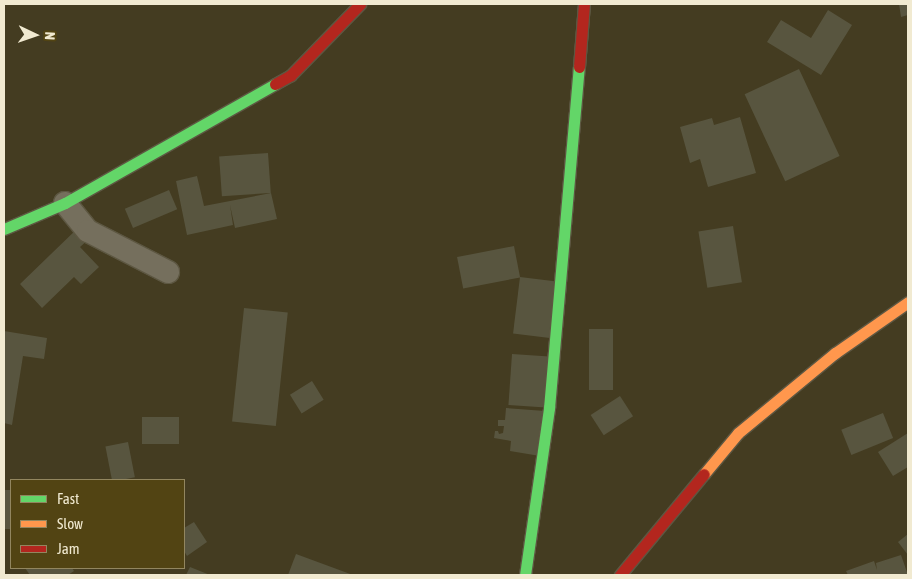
<!DOCTYPE html>
<html>
<head>
<meta charset="utf-8">
<style>
	body { margin:0 }
	#map { position:relative; width:912px; height:579px; overflow:hidden; background:#443c21; font-family:"Asap Condensed",sans-serif }
	div>[style] { position:absolute }
	.building>* { inset:0; background:#58553f; transform-origin:0 0 }
	.roads { filter:drop-shadow(1px 0 #5d5742) drop-shadow(-1px 0 #5d5742) drop-shadow(0 1px #5d5742) drop-shadow(0 -1px #5d5742) }
	.street>* { height:22px; margin:-11px; padding:0 11px; transform-origin:11px; border-radius:11px; background:#756f5d }
	.fast>* { height:11px; margin:-5.5px; padding:0 5.5px; transform-origin:5.5px; border-radius:5.5px; background:#63d668 }
	.slow>* { height:11px; margin:-5.5px; padding:0 5.5px; transform-origin:5.5px; border-radius:5.5px; background:#ff974d }
	.jam>* { height:11px; margin:-5.5px; padding:0 5.5px; transform-origin:5.5px; border-radius:5.5px; background:#b3261e }
	span { translate:-50% -50%; white-space:nowrap; text-align:center; line-height:1.15; -webkit-text-stroke:4px #524413; paint-order:stroke }
	.frame { position:absolute; inset:0; border:5px solid #f1ead1; pointer-events:none }
	.legend { position:absolute; left:10px; top:479px; width:175px; height:90px; box-sizing:border-box; background:#524413; border:1px solid #92865f; margin:0; padding:6px 9px; list-style:none; font-size:15px; color:#f1ead1 }
	.legend li { display:flex; align-items:center; gap:10px; height:25px }
	.legend b { width:25px; border:1px solid #92865f }
	.north { position:absolute; left:10px; top:10px; width:50px; height:50px; -webkit-text-stroke:4px #524413; paint-order:stroke; rotate:93deg; font-size:14px; font-weight:700; line-height:20px; text-align:center; color:#f1ead1 }
	.north::after { content:''; display:block; margin:auto; width:18px; height:22px; background:#f1ead1; clip-path:polygon(50% 0,100% 100%,50% 72%,0 100%) }
</style>
</head>
<body>
<div id="map">
	<div class="building">
		<i style="clip-path:polygon(899px 4px,908px 4px,908px 15px,901px 17px)"></i>
		<i style="clip-path:polygon(828px 10px,852px 25px,821px 75px,767px 42px,781px 20px,811px 38px)"></i>
		<i style="left:799px;top:69px;width:96px;height:60px;rotate:65deg"></i>
		<i style="clip-path:polygon(740px 117px,756px 173px,708px 187px,700px 159px,690px 163px,680px 127px,712px 118px,714px 125px)"></i>
		<i style="left:268px;top:153px;width:40px;height:49px;rotate:86deg"></i>
		<i style="clip-path:polygon(197px 176px,204px 206px,271px 193px,277px 219px,235px 228px,230px 205px,233px 225px,187px 235px,176px 181px)"></i>
		<i style="left:169px;top:190px;width:21px;height:48px;rotate:67deg"></i>
		<i style="clip-path:polygon(80px 226px,90px 238px,80px 247px,99px 267px,81px 284px,74px 277px,42px 308px,20px 284px)"></i>
		<i style="left:733px;top:226px;width:57px;height:35px;rotate:81deg"></i>
		<i style="left:514px;top:246px;width:32px;height:58px;rotate:79deg"></i>
		<i style="left:520px;top:277px;width:41px;height:57px;rotate:7deg"></i>
		<i style="left:244px;top:308px;width:44px;height:114px;rotate:6deg"></i>
		<i style="left:589px;top:329px;width:24px;height:61px"></i>
		<i style="clip-path:polygon(4px 331px,47px 338px,44px 359px,23px 356px,12px 425px,4px 423px)"></i>
		<i style="left:512px;top:354px;width:41px;height:51px;rotate:4deg"></i>
		<i style="left:312px;top:381px;width:22px;height:26px;rotate:58deg"></i>
		<i style="left:620px;top:396px;width:24px;height:35px;rotate:57deg"></i>
		<i style="clip-path:polygon(506px 408px,545px 411px,540px 456px,510px 451px,511px 441px,494px 438px,495px 431px,498px 431px,499px 434px,503px 433px,504px 426px,498px 426px,498px 420px,505px 420px)"></i>
		<i style="left:883px;top:413px;width:27px;height:45px;rotate:68deg"></i>
		<i style="left:142px;top:417px;width:37px;height:27px"></i>
		<i style="clip-path:polygon(908px 433px,908px 467px,893px 476px,878px 452px)"></i>
		<i style="left:128px;top:442px;width:36px;height:23px;rotate:79deg"></i>
		<i style="left:4px;top:490px;width:7px;height:39px"></i>
		<i style="clip-path:polygon(194px 522px,207px 542px,187px 556px,184px 551px,184px 528px)"></i>
		<i style="clip-path:polygon(908px 534px,908px 555px,898px 542px)"></i>
		<i style="clip-path:polygon(296px 554px,353px 575px,288px 575px)"></i>
		<i style="clip-path:polygon(901px 555px,908px 575px,848px 575px,846px 571px,874px 561px,877px 570px,876px 563px)"></i>
		<i style="clip-path:polygon(190px 567px,210px 575px,186px 575px)"></i>
		<i style="clip-path:polygon(25px 568px,72px 568px,74px 571px,68px 575px,30px 575px)"></i>
	</div>
	<div class="roads">
		<div class="street">
			<i style="left:65px;top:203px;width:36px;rotate:51deg"></i>
			<i style="left:88px;top:231px;width:90px;rotate:27.1deg"></i>
		</div>
		<div class="fast">
			<i style="left:4px;top:229px;width:66px;rotate:-23.1deg"></i>
			<i style="left:65px;top:203px;width:241px;rotate:-29.5deg"></i>
			<i style="left:525px;top:575px;width:169px;rotate:-81.8deg"></i>
			<i style="left:549px;top:408px;width:342px;rotate:-85deg"></i>
		</div>
		<div class="slow">
			<i style="left:704px;top:474px;width:53px;rotate:-50.3deg"></i>
			<i style="left:738px;top:433px;width:126px;rotate:-39.5deg"></i>
			<i style="left:835px;top:353px;width:89px;rotate:-34.9deg"></i>
		</div>
		<div class="jam">
			<i style="left:579px;top:67px;width:63px;rotate:-85.5deg"></i>
			<i style="left:275px;top:84px;width:18px;rotate:-29deg"></i>
			<i style="left:291px;top:75px;width:99px;rotate:-45.8deg"></i>
			<i style="left:620px;top:575px;width:131px;rotate:-50.3deg"></i>
		</div>
	</div>
	<div class="frame"></div>
	<ul class="legend">
	<li><b style="height:6px;background:#63d668"></b>Fast</li>
	<li><b style="height:6px;background:#ff974d"></b>Slow</li>
	<li><b style="height:6px;background:#b3261e"></b>Jam</li>
	</ul>
	<div class="north">N</div>
</div>
</body>
</html>
